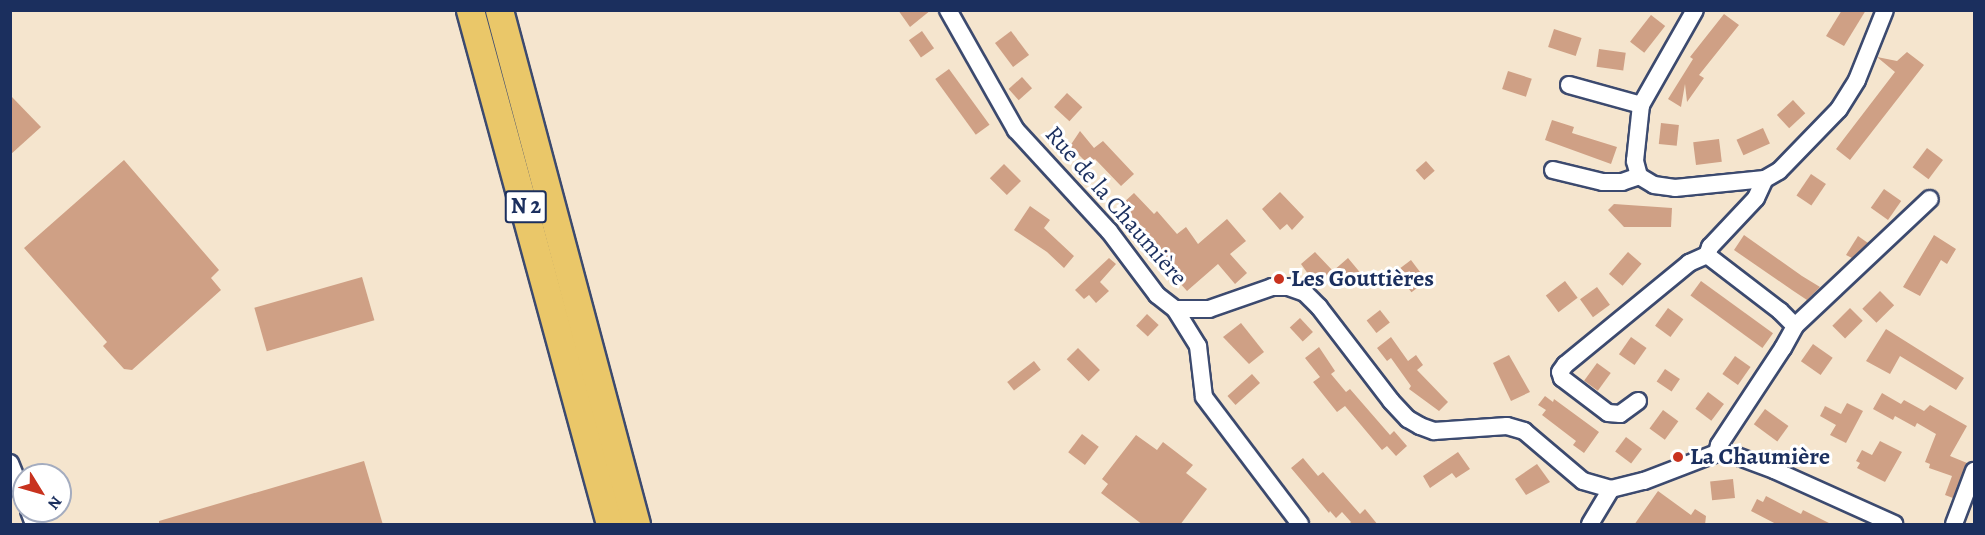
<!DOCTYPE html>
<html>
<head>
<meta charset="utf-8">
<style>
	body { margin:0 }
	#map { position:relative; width:1985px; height:535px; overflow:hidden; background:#f5e5ce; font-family:Alegreya,serif }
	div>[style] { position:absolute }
	.building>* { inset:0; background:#cfa085; transform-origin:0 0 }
	.roads { filter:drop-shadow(2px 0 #3c4a6f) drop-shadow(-2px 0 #3c4a6f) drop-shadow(0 2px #3c4a6f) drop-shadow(0 -2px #3c4a6f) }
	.minor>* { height:16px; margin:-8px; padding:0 8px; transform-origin:8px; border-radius:8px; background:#fff }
	.trunk>* { height:27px; margin:-13.5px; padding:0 13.5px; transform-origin:13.5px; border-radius:13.5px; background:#eac769 }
	.dots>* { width:16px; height:16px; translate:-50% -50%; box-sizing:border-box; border:3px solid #fff; border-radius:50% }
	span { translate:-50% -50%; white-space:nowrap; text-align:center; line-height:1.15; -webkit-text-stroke:6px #fff; paint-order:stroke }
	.shield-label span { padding:2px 4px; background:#fff; border:2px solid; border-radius:4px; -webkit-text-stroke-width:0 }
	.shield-label { font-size:22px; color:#1b2f5e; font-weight:700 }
	.street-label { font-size:24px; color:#1b2f5e }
	.poi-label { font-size:24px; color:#1b2f5e; font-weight:700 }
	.left { translate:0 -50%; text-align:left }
	.frame { position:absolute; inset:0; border:12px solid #1b2f5e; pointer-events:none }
	.north { position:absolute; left:12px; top:463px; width:60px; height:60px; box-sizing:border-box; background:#fff; border:2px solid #a4acbf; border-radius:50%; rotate:127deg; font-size:16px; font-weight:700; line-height:24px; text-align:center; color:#1b2f5e }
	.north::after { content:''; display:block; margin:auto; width:21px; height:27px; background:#c8321e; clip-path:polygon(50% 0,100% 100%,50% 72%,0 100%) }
</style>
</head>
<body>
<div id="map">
	<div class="building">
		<i style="clip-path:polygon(898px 10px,931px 10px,910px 27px)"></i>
		<i style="clip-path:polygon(1842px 10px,1866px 10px,1844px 46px,1826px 36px)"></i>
		<i style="clip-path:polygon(1724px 14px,1739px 25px,1699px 75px,1704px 78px,1687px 102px,1685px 84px,1681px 107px,1668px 99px,1693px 59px,1690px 57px)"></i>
		<i style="left:1651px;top:15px;width:18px;height:34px;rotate:38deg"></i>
		<i style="left:1554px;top:29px;width:29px;height:19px;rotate:18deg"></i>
		<i style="left:922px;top:31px;width:21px;height:16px;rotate:55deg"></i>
		<i style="left:1011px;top:31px;width:30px;height:20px;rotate:53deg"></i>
		<i style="left:1599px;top:49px;width:27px;height:18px;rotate:8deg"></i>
		<i style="clip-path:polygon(1907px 52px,1924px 65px,1850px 160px,1836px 149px,1895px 72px,1877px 57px,1897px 61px)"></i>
		<i style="left:949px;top:69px;width:69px;height:17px;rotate:54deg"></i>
		<i style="left:1508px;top:71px;width:25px;height:19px;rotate:18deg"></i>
		<i style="left:1022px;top:77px;width:15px;height:18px;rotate:48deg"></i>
		<i style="left:1067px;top:93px;width:21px;height:19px;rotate:43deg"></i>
		<i style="clip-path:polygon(10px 95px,41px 127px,10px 155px)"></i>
		<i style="left:1793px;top:100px;width:18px;height:22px;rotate:47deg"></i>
		<i style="clip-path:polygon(1552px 120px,1574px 127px,1572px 133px,1617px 147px,1611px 164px,1545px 140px)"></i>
		<i style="left:1661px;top:123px;width:18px;height:21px;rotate:6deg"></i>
		<i style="left:1763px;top:128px;width:17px;height:29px;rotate:66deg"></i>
		<i style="clip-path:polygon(1080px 131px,1094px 148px,1103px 141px,1134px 174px,1121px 186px,1095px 159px,1088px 164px,1070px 146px)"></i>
		<i style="left:1719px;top:139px;width:23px;height:26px;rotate:83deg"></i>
		<i style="left:1927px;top:148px;width:20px;height:24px;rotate:37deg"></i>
		<i style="clip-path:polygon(124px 160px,219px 270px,211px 278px,221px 290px,132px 370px,124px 369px,103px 346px,107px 342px,24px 248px)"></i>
		<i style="left:1426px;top:161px;width:13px;height:14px;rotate:48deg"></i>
		<i style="left:1004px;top:164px;width:24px;height:20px;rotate:45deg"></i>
		<i style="left:1811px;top:174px;width:18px;height:26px;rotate:34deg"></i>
		<i style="left:1884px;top:189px;width:21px;height:23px;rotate:35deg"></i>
		<i style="clip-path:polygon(1280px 192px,1304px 217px,1292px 230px,1287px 224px,1280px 230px,1262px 209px)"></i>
		<i style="clip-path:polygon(1134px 193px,1154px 214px,1157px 211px,1177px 234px,1186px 227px,1198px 244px,1227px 219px,1246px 241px,1230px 254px,1247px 273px,1235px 284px,1218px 264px,1187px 291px,1169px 271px,1173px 268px,1139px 234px,1143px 230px,1121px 205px)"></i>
		<i style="clip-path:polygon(1614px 204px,1672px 208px,1671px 227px,1624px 227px,1608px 210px)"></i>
		<i style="clip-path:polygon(1030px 206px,1050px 220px,1044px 228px,1074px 256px,1064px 268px,1047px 252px,1014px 230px)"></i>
		<i style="clip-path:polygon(1744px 235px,1802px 276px,1820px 287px,1807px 300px,1792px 290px,1734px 250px)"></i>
		<i style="clip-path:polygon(1934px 235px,1956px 249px,1947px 264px,1941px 260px,1920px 296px,1903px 287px)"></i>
		<i style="clip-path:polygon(1858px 236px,1868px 243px,1852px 258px,1846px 255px)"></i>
		<i style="clip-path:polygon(1315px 252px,1333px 271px,1348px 258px,1363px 276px,1347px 288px,1331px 272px,1316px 285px,1301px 264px)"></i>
		<i style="left:1628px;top:252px;width:18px;height:29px;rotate:41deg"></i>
		<i style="clip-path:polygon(1109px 258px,1116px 264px,1100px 282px,1109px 291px,1096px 303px,1089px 295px,1084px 299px,1075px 290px)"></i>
		<i style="left:1411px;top:260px;width:26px;height:19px;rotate:53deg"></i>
		<i style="left:362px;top:277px;width:45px;height:112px;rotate:74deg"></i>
		<i style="left:1565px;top:281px;width:21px;height:24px;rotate:53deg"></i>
		<i style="left:1701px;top:281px;width:89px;height:18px;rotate:36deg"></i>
		<i style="left:1597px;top:287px;width:22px;height:21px;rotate:54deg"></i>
		<i style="left:1880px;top:291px;width:20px;height:25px;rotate:45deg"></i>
		<i style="left:1668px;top:308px;width:19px;height:22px;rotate:36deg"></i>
		<i style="left:1850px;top:308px;width:18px;height:25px;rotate:45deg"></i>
		<i style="left:1380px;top:310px;width:16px;height:17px;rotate:52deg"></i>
		<i style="left:1147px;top:314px;width:16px;height:16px;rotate:43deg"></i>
		<i style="left:1300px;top:318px;width:19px;height:14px;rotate:47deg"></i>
		<i style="clip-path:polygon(1241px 323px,1264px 352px,1249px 364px,1223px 337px)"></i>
		<i style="clip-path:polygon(1886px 329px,1964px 378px,1956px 390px,1900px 356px,1890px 374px,1866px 361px)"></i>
		<i style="clip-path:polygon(1391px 337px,1408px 361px,1416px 355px,1423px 365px,1417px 370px,1448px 402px,1439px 411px,1409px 389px,1411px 386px,1391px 358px,1387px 361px,1377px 348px)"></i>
		<i style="left:1631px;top:337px;width:19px;height:21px;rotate:35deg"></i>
		<i style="left:1813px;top:344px;width:24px;height:21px;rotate:35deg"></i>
		<i style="clip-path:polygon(1319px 347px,1335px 371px,1331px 374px,1346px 392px,1350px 389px,1390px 435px,1394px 431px,1407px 446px,1396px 456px,1387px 446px,1382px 450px,1345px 406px,1337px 412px,1313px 382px,1320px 377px,1305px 358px)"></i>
		<i style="left:1078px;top:348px;width:31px;height:16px;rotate:45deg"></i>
		<i style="clip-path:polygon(1509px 355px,1530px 392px,1511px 401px,1493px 363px)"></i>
		<i style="left:1735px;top:356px;width:19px;height:22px;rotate:35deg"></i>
		<i style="left:1034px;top:361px;width:11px;height:34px;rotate:52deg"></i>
		<i style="left:1597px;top:363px;width:17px;height:22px;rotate:36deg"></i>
		<i style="left:1665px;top:369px;width:18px;height:15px;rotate:34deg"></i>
		<i style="left:1252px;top:374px;width:12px;height:33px;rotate:48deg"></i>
		<i style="left:1708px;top:392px;width:20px;height:21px;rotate:37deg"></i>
		<i style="clip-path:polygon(1882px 393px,1901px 404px,1904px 400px,1924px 411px,1930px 405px,1967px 426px,1950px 456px,1967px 463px,1953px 498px,1945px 495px,1952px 476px,1929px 468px,1930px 464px,1925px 462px,1936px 434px,1917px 423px,1915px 427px,1895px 416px,1893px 420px,1873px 409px)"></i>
		<i style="clip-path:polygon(1545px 396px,1553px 402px,1554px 399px,1599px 432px,1584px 453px,1573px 445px,1576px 441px,1542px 415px,1546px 410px,1538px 405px)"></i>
		<i style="clip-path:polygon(1847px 403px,1863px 411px,1846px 443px,1830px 435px,1836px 425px,1820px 416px,1825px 406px,1841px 414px)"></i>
		<i style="left:1765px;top:409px;width:29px;height:19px;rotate:36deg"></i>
		<i style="left:1663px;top:410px;width:19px;height:23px;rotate:36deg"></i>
		<i style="left:1082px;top:434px;width:21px;height:23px;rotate:37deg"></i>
		<i style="clip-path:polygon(1136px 435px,1157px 450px,1163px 442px,1193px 465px,1186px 473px,1207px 489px,1180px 525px,1143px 525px,1101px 493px,1108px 484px,1102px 479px)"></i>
		<i style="left:1626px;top:437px;width:20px;height:18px;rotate:37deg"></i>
		<i style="clip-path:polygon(1880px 441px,1902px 452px,1885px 482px,1857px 468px,1860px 463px,1856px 461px,1862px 450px,1872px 455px)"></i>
		<i style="clip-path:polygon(1458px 452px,1470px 469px,1456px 478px,1452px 473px,1430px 488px,1423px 476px)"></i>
		<i style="clip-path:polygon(1303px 458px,1318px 476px,1323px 472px,1360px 514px,1365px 509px,1378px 525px,1348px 525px,1351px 522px,1342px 512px,1336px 518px,1330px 511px,1329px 513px,1291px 468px)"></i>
		<i style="clip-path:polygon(364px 461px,383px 525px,159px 525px,159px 521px)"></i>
		<i style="clip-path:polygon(1537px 464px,1550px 482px,1526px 495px,1515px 479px)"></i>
		<i style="left:1733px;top:479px;width:19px;height:23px;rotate:84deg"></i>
		<i style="clip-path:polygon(1658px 491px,1691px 515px,1695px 509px,1706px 516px,1705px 525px,1634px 525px)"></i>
		<i style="clip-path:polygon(1766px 496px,1801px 514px,1803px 510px,1833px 525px,1778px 525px,1751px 511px,1757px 499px,1763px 502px)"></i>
	</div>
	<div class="roads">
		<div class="minor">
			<i style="left:948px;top:10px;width:138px;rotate:60.5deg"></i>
			<i style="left:1016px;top:130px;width:137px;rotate:47.4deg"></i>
			<i style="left:1109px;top:231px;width:80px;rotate:53.1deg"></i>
			<i style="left:1157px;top:295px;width:23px;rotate:38deg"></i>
			<i style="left:1175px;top:309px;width:34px"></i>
			<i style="left:1209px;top:309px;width:67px;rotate:-19.2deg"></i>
			<i style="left:1272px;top:287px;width:16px"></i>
			<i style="left:1288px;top:287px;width:18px;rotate:19deg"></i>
			<i style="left:1305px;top:293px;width:20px;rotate:45deg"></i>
			<i style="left:1319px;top:307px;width:118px;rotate:52.5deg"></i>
			<i style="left:1391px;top:401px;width:25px;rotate:47deg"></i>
			<i style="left:1408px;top:419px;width:14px;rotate:30deg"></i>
			<i style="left:1420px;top:426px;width:15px;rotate:20deg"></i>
			<i style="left:1434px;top:431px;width:73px;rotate:-3.9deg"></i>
			<i style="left:1507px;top:426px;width:18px;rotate:16deg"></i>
			<i style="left:1524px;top:431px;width:77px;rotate:40.3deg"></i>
			<i style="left:1583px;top:481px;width:29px;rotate:16deg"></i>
			<i style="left:1611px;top:489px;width:34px;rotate:-14deg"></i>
			<i style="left:1644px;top:481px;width:78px;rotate:-21deg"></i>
			<i style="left:1717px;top:453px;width:17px;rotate:7deg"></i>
			<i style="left:1734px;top:455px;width:43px;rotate:20.6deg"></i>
			<i style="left:1774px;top:470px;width:132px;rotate:24.2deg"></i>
			<i style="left:1569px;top:85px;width:75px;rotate:15.5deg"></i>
			<i style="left:1641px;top:105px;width:109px;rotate:-60.4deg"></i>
			<i style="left:1553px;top:170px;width:51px;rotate:13.5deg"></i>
			<i style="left:1603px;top:182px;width:19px"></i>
			<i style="left:1622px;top:182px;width:18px;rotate:-19deg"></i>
			<i style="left:1639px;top:176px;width:17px;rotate:31deg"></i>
			<i style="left:1654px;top:185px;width:21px;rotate:8deg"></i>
			<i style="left:1675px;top:188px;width:90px;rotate:-5.7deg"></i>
			<i style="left:1765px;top:179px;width:16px;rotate:-30deg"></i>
			<i style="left:1779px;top:171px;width:86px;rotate:-45.9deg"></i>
			<i style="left:1839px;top:109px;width:34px;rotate:-58deg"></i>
			<i style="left:1857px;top:80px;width:75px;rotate:-68.2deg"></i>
			<i style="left:1639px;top:176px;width:16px;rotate:-105deg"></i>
			<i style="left:1635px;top:161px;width:56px;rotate:-83.9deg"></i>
			<i style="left:1707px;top:255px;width:9px;rotate:-69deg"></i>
			<i style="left:1710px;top:247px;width:67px;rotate:-46.8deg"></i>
			<i style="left:1756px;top:198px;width:21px;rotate:-65deg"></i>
			<i style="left:1175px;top:309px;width:44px;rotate:58.1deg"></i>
			<i style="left:1198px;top:346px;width:51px;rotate:83.3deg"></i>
			<i style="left:1204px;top:397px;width:159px;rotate:52.9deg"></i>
			<i style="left:1638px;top:401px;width:22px;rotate:144deg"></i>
			<i style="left:1620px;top:414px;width:12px;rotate:-175deg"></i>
			<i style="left:1608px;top:413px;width:58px;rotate:-142.7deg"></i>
			<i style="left:1562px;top:378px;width:6px;rotate:-108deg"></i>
			<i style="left:1560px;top:372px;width:9px;rotate:-54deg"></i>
			<i style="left:1565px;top:365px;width:161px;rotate:-39.4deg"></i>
			<i style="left:1689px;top:263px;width:20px;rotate:-24deg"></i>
			<i style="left:1707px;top:255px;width:92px;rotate:37.5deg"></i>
			<i style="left:1780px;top:311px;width:21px;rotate:45deg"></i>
			<i style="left:1717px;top:453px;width:8px;rotate:-76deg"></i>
			<i style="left:1719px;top:445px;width:116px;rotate:-56.6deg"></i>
			<i style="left:1783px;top:348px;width:25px;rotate:-61deg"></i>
			<i style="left:1795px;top:326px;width:185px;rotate:-43.3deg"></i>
			<i style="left:10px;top:463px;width:38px;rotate:68deg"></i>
			<i style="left:29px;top:511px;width:14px;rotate:69deg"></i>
			<i style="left:1590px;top:524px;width:41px;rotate:-59deg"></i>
			<i style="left:1954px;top:524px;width:57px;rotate:-69.3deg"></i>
		</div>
		<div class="trunk">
			<i style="left:470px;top:10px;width:533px;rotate:74.76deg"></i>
			<i style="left:499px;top:10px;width:532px;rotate:75.08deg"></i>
		</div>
	</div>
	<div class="dots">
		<i style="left:1279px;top:279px;background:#c8321e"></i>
		<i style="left:1678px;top:457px;background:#c8321e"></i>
	</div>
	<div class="shield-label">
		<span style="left:526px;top:207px">N 2</span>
	</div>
	<div class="street-label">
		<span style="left:1116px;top:206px;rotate:49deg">Rue de la Chaumière</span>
	</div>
	<div class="poi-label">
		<span class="left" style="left:1291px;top:279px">Les Gouttières</span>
		<span class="left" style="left:1690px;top:457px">La Chaumière</span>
	</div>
	<div class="frame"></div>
	<div class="north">N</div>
</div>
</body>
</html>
